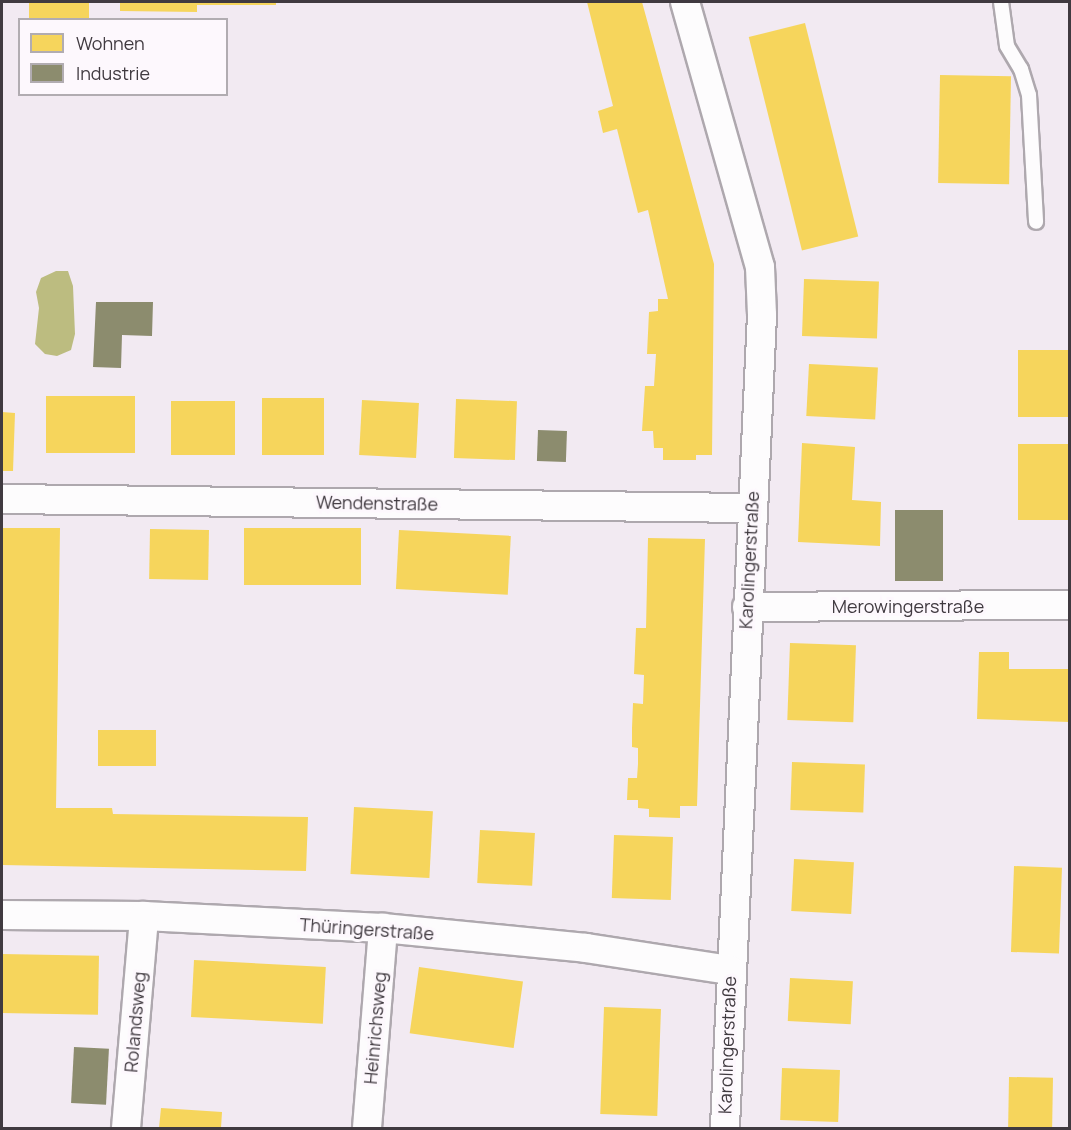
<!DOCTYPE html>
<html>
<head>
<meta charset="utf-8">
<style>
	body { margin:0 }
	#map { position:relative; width:1071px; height:1130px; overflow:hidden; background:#f2eaf2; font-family:Manrope,sans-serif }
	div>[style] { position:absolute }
	.water>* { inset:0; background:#bcbc80 }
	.homes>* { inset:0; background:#f6d55c; transform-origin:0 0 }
	.industry>* { inset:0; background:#8c8c6e; transform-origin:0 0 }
	.roads { filter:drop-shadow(2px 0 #aea8ae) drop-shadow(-2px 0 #aea8ae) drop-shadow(0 2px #aea8ae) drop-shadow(0 -2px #aea8ae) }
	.service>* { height:14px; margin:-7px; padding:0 7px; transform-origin:7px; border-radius:7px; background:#fdfcfd }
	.minor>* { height:28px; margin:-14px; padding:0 14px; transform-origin:14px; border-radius:14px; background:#fdfcfd }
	span { translate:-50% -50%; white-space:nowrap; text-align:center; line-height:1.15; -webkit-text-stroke:6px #fdf8fd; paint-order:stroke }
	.street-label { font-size:18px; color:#403a40 }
	.frame { position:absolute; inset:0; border:3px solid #403a40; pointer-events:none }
	.legend { position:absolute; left:18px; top:18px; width:210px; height:78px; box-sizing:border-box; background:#fdf8fd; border:2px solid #b1acb1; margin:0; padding:8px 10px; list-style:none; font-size:18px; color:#403a40 }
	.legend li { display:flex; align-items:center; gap:12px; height:30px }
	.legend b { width:30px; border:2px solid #b1acb1 }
</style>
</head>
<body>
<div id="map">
	<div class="water">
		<i style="clip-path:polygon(56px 271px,68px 271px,73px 286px,75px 334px,71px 350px,57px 356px,45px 354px,35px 344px,39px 308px,36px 292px,41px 278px)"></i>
	</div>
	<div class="homes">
		<i style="left:29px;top:2px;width:60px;height:18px"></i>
		<i style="clip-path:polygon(120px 2px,276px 2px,276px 5px,197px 5px,197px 12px,120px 11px)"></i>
		<i style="clip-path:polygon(587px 2px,642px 2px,714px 264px,712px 455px,696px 455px,696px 460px,663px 460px,663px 448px,654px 448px,653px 431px,642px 431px,645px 386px,654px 386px,656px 354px,647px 354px,649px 312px,658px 311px,658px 299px,668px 299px,648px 210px,638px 213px,617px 129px,603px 133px,598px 111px,613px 106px)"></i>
		<i style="left:805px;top:23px;width:220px;height:58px;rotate:76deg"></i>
		<i style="left:940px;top:75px;width:71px;height:108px;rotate:1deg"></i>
		<i style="left:804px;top:279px;width:75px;height:57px;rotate:2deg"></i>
		<i style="left:1070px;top:350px;width:67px;height:52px;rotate:90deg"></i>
		<i style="left:809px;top:364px;width:69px;height:52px;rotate:3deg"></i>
		<i style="left:46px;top:396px;width:89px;height:57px"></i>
		<i style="left:262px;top:398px;width:62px;height:57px"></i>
		<i style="left:456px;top:399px;width:61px;height:59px;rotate:2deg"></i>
		<i style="left:362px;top:400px;width:57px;height:55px;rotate:3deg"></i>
		<i style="left:171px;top:401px;width:64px;height:54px"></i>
		<i style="clip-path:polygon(2px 412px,15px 413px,13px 471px,2px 471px)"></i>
		<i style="clip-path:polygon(802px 443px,855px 447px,852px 500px,881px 502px,880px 546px,798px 542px)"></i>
		<i style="left:1018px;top:444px;width:52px;height:76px"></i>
		<i style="clip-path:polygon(3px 528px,60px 528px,56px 808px,112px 808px,113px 814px,308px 817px,306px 871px,2px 865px)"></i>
		<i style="left:244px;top:528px;width:117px;height:57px"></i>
		<i style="left:150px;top:529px;width:59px;height:50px;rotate:1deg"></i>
		<i style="left:399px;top:530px;width:112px;height:59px;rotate:3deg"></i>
		<i style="clip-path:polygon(648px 538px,705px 539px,697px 806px,680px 806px,680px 818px,649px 817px,649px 809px,638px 808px,638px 800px,627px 800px,628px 778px,637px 778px,638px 764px,638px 748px,632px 747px,632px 728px,633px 703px,643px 704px,644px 675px,634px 674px,636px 628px,646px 628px)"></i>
		<i style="left:790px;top:643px;width:66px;height:77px;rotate:2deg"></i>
		<i style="clip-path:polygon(979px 652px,1009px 652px,1009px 669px,1070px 669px,1069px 722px,977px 719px)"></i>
		<i style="left:98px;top:730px;width:58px;height:36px"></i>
		<i style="left:792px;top:762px;width:73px;height:48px;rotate:2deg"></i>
		<i style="left:354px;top:807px;width:79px;height:67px;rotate:3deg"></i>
		<i style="left:480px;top:830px;width:55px;height:53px;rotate:3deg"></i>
		<i style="left:614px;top:835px;width:59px;height:63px;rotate:2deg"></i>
		<i style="left:794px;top:859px;width:60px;height:52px;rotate:3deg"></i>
		<i style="left:1014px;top:866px;width:48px;height:86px;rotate:2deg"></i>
		<i style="left:2px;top:954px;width:97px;height:59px;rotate:1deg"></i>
		<i style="left:194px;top:960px;width:132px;height:57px;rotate:3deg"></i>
		<i style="left:419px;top:967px;width:105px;height:67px;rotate:8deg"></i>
		<i style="left:790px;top:978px;width:63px;height:43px;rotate:3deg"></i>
		<i style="left:604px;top:1007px;width:57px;height:107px;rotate:2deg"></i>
		<i style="left:782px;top:1068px;width:58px;height:52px;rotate:2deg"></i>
		<i style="left:1009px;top:1077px;width:44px;height:51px;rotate:1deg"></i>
		<i style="clip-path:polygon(161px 1108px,222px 1112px,221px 1128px,159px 1128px)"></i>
	</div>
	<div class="industry">
		<i style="clip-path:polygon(96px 302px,153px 302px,152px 336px,122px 335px,121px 368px,93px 367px)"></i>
		<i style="left:538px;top:430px;width:29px;height:31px;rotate:2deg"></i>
		<i style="left:895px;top:510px;width:48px;height:71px"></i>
		<i style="left:74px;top:1047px;width:35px;height:56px;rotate:3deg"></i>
	</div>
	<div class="roads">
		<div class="service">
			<i style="left:1001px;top:2px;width:44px;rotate:82.2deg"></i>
			<i style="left:1007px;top:46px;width:27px;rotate:59deg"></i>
			<i style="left:1021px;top:69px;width:27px;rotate:73deg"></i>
			<i style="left:1029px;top:95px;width:127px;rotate:86.8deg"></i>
		</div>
		<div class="minor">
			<i style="left:685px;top:2px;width:275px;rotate:74.2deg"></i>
			<i style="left:760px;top:267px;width:48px;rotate:87.6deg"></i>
			<i style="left:762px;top:315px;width:814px;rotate:92.61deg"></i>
			<i style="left:2px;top:499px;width:750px;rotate:0.69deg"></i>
			<i style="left:747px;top:607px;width:323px;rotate:-0.4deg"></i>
			<i style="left:2px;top:915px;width:142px;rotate:0.4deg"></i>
			<i style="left:144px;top:916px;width:239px;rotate:2.9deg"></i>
			<i style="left:383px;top:928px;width:204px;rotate:5.6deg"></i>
			<i style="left:586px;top:948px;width:145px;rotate:8.7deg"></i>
			<i style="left:126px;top:1128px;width:213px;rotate:-85.1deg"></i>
			<i style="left:367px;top:1128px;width:201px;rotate:-85.4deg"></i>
		</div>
	</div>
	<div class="street-label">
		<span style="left:377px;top:503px;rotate:1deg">Wendenstraße</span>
		<span style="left:749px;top:560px;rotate:-87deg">Karolingerstraße</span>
		<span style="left:908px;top:606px">Merowingerstraße</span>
		<span style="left:367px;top:929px;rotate:4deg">Thüringerstraße</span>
		<span style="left:135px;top:1022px;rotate:-85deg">Rolandsweg</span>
		<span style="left:375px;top:1028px;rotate:-85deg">Heinrichsweg</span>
		<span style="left:727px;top:1045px;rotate:-88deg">Karolingerstraße</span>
	</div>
	<div class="frame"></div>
	<ul class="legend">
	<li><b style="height:16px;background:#f6d55c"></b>Wohnen</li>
	<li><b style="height:16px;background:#8c8c6e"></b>Industrie</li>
	</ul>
</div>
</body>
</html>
